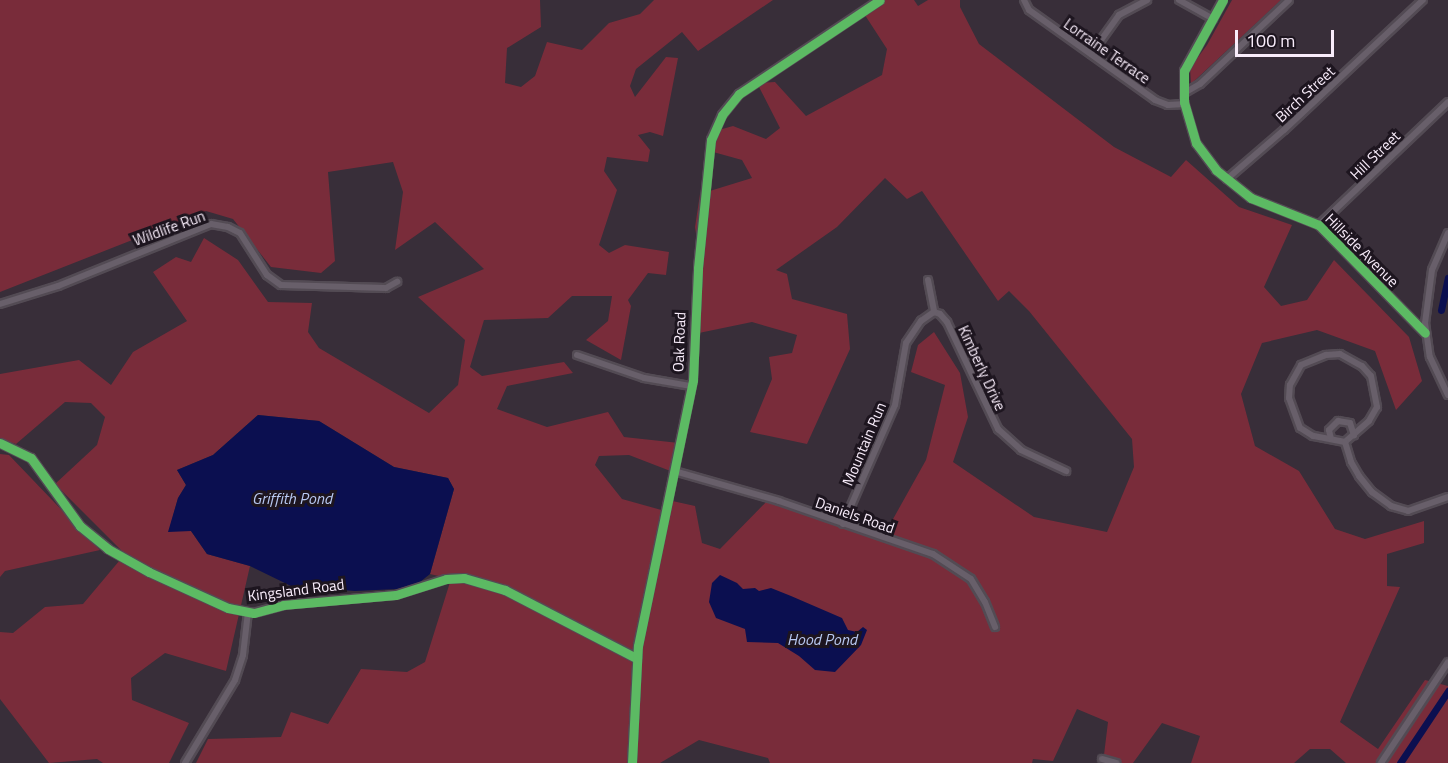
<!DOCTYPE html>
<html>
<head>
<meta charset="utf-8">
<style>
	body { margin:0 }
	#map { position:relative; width:1448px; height:763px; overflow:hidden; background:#382e39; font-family:"Titillium Web",sans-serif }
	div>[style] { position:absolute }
	.green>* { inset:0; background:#792c3a }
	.water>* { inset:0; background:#0b0f50 }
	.canal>* { height:7px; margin:-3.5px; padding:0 3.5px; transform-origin:3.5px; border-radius:3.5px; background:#0b0f50 }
	.roads { filter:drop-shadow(2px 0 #534b54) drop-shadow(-2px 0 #534b54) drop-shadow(0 2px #534b54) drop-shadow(0 -2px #534b54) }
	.street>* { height:6px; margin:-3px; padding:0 3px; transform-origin:3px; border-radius:3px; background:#685f6a }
	.cycleway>* { height:9px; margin:-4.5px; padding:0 4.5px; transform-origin:4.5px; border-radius:4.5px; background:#5cba63 }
	span { translate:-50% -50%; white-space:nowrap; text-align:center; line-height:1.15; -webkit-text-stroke:6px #1d151f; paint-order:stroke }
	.street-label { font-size:15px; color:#f9edfb }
	.water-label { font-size:16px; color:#b8c8f1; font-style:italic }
	.scale { position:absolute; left:1235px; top:30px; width:99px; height:27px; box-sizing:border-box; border:3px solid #f9edfb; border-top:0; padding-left:8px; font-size:18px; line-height:21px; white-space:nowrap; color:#f9edfb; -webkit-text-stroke:4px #1d151f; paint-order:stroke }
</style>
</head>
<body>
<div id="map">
	<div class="green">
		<i style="clip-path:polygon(0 0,540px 0,541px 27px,507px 48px,505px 83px,521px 87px,535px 76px,547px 42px,582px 50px,609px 23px,640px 14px,654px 0,773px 0,698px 51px,682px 32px,636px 69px,630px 86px,635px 97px,666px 57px,678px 58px,663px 136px,650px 132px,638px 135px,650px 150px,648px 162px,607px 157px,604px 171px,617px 190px,599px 245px,609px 253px,625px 245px,669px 252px,666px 275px,648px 273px,628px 300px,631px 306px,621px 360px,586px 340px,608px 321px,612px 296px,572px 296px,548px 318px,484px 320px,470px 367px,482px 376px,564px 362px,573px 373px,507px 386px,497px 409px,547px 427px,608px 412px,624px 437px,679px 443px,673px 472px,629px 455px,599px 456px,595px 465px,622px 499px,665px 511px,668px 500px,695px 506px,702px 543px,720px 549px,768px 500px,883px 537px,926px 460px,945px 385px,911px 372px,918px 345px,934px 332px,960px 373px,968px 417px,953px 462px,1034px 517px,1107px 532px,1134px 467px,1132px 439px,1029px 311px,1009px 291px,998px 301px,922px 191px,907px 199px,885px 178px,837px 227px,776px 270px,787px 274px,792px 299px,847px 314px,850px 349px,807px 444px,750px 432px,772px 379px,769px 357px,792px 353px,797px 335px,752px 322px,694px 334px,700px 261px,695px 227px,700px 194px,752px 178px,742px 160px,706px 150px,708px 133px,733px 126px,766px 139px,780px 128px,757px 83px,775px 82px,806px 116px,882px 75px,887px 49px,861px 9px,876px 0,914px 0,918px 6px,928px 0,960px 0,960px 7px,979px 44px,1114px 147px,1171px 177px,1186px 160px,1239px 207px,1292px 225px,1264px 287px,1281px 306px,1307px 300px,1334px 260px,1409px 337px,1422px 381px,1396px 410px,1375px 351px,1317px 330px,1262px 343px,1241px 394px,1255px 446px,1299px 471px,1335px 529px,1365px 539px,1424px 521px,1424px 543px,1387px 554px,1387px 586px,1400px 587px,1340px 722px,1378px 749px,1425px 680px,1448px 686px,1448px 763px,1346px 763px,1330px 749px,1310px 749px,1294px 763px,1191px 763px,1200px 736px,1162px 723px,1133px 763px,1103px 763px,1108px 722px,1077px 709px,1053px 761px,1033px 759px,1032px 763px,770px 763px,768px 758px,699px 740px,660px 763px,196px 763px,208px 739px,281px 737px,291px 712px,328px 724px,361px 669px,407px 672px,425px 662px,451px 579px,430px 574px,454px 489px,448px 478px,394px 467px,319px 421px,258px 415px,213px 455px,177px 470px,186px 485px,178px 498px,169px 531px,191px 531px,207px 554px,250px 566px,226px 671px,165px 653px,131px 678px,132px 700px,189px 723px,169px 763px,103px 763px,97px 759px,49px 763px,0 699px,0 632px,13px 633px,45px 607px,83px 604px,125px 554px,55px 484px,97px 445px,105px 417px,91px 403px,65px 402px,16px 444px,0 439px,0 374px,79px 360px,111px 385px,133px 352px,187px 321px,153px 272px,176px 257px,191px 262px,204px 238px,238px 260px,268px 302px,312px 303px,308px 332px,319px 348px,429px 413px,458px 385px,465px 340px,418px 297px,484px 269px,435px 222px,395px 250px,403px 192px,393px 162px,328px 172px,335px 261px,321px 273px,271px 267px,233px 219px,206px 211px,0 292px)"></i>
		<i style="clip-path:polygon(1232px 0,1281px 0,1191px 84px,1190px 68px,1207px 45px)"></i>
		<i style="clip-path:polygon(0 454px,9px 455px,100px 550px,5px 571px,0 577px)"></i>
	</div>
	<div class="water">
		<i style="clip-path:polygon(258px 415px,319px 421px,394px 467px,448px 478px,454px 489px,430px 574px,420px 582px,397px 589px,355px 591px,291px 586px,250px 566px,207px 554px,191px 531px,168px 532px,178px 498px,186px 485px,177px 470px,213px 455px)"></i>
		<i style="clip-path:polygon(720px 575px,737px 583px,743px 589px,755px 588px,759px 591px,771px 588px,791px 596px,842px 618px,848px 630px,857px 632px,863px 627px,867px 630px,861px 645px,835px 672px,815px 670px,799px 656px,778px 643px,747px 642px,745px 629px,716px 618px,709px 602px,712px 583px)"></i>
	</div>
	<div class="canal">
		<i style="left:1441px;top:310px;width:33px;rotate:-78deg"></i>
		<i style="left:1400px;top:763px;width:87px;rotate:-56.3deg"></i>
	</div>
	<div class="roads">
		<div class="street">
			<i style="left:1024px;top:0;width:11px;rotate:63deg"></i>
			<i style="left:1029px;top:10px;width:155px;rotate:35.5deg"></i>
			<i style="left:1155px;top:100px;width:14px;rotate:21deg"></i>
			<i style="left:1168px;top:105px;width:17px;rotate:-3deg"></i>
			<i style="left:1179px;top:0;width:39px;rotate:29deg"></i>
			<i style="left:1223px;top:0;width:81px;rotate:118.8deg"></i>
			<i style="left:1184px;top:71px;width:31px;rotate:90deg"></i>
			<i style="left:1184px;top:102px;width:43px;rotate:73.7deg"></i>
			<i style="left:1196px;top:143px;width:34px;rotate:53deg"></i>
			<i style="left:1216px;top:170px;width:45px;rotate:38.7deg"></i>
			<i style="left:1251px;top:198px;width:73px;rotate:21.7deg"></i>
			<i style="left:1319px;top:225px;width:151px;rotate:45.5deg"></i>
			<i style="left:1091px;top:54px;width:48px;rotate:-54.3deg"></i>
			<i style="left:1119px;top:15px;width:32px;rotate:-28deg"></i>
			<i style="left:1186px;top:92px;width:16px;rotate:-30deg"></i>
			<i style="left:1200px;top:84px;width:122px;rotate:-43.3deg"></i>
			<i style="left:1227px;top:179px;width:75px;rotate:-40.7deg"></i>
			<i style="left:1284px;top:130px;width:190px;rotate:-43.1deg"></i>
			<i style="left:1319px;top:225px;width:178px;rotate:-43.6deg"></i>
			<i style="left:1448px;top:233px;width:40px;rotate:113.4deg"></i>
			<i style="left:1432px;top:270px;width:53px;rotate:97.5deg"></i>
			<i style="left:1425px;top:323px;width:34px;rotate:82deg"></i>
			<i style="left:1430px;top:357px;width:42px;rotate:64.7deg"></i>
			<i style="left:928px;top:280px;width:33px;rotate:79deg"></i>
			<i style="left:0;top:304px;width:61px;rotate:-17.2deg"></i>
			<i style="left:58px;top:286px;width:165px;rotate:-22.1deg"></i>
			<i style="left:211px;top:224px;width:17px;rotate:10deg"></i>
			<i style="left:228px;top:227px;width:13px;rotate:27deg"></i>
			<i style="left:240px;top:233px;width:50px;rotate:57.3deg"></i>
			<i style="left:267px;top:275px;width:17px;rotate:36deg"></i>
			<i style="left:281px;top:285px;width:105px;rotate:1.6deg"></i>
			<i style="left:386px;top:288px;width:13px;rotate:-29deg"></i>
			<i style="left:934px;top:312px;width:6px;rotate:18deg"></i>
			<i style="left:940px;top:314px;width:11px;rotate:49deg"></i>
			<i style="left:947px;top:322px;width:119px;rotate:64.5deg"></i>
			<i style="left:998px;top:429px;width:31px;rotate:42deg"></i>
			<i style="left:1021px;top:450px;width:50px;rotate:25deg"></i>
			<i style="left:1340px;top:354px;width:25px;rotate:29deg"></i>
			<i style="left:1362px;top:366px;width:13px;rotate:48deg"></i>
			<i style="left:1371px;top:376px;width:32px;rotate:79deg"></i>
			<i style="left:1377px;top:407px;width:16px;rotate:120deg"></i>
			<i style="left:1369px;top:421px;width:32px;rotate:139deg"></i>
			<i style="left:1345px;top:442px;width:33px;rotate:-169deg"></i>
			<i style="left:1313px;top:436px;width:15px;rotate:-148deg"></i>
			<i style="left:1300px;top:428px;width:32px;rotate:-110deg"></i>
			<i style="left:1289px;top:398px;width:13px;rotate:-86deg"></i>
			<i style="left:1290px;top:385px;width:23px;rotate:-61deg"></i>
			<i style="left:1301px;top:365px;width:27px;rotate:-22deg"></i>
			<i style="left:1326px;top:355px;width:14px;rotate:-4deg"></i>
			<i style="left:577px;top:355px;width:71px;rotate:18.9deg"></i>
			<i style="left:644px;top:378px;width:48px;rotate:9.7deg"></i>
			<i style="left:1331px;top:439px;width:9px;rotate:-103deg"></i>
			<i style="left:1329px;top:430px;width:13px;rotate:-45deg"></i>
			<i style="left:1338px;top:421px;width:12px;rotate:9deg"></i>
			<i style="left:1350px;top:423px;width:13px;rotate:72deg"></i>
			<i style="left:1345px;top:442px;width:21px;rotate:73deg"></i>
			<i style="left:1351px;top:462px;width:16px;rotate:60deg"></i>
			<i style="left:1359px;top:476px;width:21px;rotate:51deg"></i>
			<i style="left:1372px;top:492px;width:24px;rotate:36deg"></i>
			<i style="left:1391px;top:506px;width:18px;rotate:16deg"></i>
			<i style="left:1408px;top:511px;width:42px;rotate:-19.3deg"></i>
			<i style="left:0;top:443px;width:34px;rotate:26deg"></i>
			<i style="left:31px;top:458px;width:84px;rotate:54.2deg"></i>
			<i style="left:80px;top:526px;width:36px;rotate:39deg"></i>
			<i style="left:108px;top:549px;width:47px;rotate:29.3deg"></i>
			<i style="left:149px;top:572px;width:87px;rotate:24.5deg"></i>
			<i style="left:228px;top:608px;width:26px;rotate:11deg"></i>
			<i style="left:254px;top:613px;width:30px;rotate:-15deg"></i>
			<i style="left:283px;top:605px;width:113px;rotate:-5.1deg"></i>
			<i style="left:396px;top:595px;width:52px;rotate:-17.7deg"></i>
			<i style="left:446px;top:579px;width:18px;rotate:-3deg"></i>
			<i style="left:464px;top:578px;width:43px;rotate:16.3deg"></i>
			<i style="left:505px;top:590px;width:148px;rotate:27.4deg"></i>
			<i style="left:674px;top:471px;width:109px;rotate:15.9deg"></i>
			<i style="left:779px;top:501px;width:163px;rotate:19deg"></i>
			<i style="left:933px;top:554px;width:45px;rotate:33.3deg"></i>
			<i style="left:971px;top:579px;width:27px;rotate:59deg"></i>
			<i style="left:985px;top:602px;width:27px;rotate:68deg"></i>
			<i style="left:843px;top:524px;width:130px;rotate:-66.4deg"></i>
			<i style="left:895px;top:405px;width:63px;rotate:-79.9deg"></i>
			<i style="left:906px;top:343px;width:27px;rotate:-56deg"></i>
			<i style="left:921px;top:321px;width:16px;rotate:-35deg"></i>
			<i style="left:1102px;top:759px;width:15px;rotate:16deg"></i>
			<i style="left:185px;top:763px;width:97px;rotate:-58.9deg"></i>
			<i style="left:235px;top:680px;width:26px;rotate:-72deg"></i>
			<i style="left:243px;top:655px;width:43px;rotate:-83.4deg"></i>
			<i style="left:632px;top:763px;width:117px;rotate:-87.1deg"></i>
			<i style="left:638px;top:646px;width:272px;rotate:-78.3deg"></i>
			<i style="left:693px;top:380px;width:112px;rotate:-87.4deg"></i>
			<i style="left:698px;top:268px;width:129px;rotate:-84.2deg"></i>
			<i style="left:711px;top:140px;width:27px;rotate:-66deg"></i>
			<i style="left:722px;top:115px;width:27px;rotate:-51deg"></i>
			<i style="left:739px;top:94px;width:169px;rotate:-33.7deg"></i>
			<i style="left:1381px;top:763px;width:121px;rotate:-56.4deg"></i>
		</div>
	</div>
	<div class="cycleway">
		<i style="left:1223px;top:0;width:81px;rotate:118.8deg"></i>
		<i style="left:1184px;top:71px;width:31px;rotate:90deg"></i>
		<i style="left:1184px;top:102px;width:43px;rotate:73.7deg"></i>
		<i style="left:1196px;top:143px;width:34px;rotate:53deg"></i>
		<i style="left:1216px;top:170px;width:45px;rotate:38.7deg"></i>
		<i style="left:1251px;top:198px;width:73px;rotate:21.7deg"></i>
		<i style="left:1319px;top:225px;width:151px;rotate:45.5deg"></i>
		<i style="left:0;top:443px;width:34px;rotate:26deg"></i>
		<i style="left:31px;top:458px;width:84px;rotate:54.2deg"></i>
		<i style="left:80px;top:526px;width:36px;rotate:39deg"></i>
		<i style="left:108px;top:549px;width:47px;rotate:29.3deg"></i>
		<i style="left:149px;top:572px;width:87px;rotate:24.5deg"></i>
		<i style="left:228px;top:608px;width:26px;rotate:11deg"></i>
		<i style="left:254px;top:613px;width:30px;rotate:-15deg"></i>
		<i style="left:283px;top:605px;width:113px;rotate:-5.1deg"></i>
		<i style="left:396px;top:595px;width:52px;rotate:-17.7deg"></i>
		<i style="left:446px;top:579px;width:18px;rotate:-3deg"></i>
		<i style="left:464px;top:578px;width:43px;rotate:16.3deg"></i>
		<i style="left:505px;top:590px;width:148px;rotate:27.4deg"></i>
		<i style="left:632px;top:763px;width:117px;rotate:-87.1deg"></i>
		<i style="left:638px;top:646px;width:272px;rotate:-78.3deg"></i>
		<i style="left:693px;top:380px;width:112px;rotate:-87.4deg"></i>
		<i style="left:698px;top:268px;width:129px;rotate:-84.2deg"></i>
		<i style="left:711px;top:140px;width:27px;rotate:-66deg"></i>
		<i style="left:722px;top:115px;width:27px;rotate:-51deg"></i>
		<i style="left:739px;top:94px;width:169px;rotate:-33.7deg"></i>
	</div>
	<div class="street-label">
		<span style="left:1107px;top:51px;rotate:35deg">Lorraine Terrace</span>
		<span style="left:1305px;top:94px;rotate:-43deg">Birch Street</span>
		<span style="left:1375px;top:155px;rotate:-44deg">Hill Street</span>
		<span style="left:169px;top:228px;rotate:-20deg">Wildlife Run</span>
		<span style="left:1362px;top:250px;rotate:45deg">Hillside Avenue</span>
		<span style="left:679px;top:342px;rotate:-88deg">Oak Road</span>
		<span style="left:982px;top:368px;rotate:65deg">Kimberly Drive</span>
		<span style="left:864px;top:444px;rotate:-67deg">Mountain Run</span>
		<span style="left:855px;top:515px;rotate:19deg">Daniels Road</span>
		<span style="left:296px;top:590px;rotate:-7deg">Kingsland Road</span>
	</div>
	<div class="water-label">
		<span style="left:292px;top:498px">Griffith Pond</span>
		<span style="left:822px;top:639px">Hood Pond</span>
	</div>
	<div class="scale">100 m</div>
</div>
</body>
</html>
